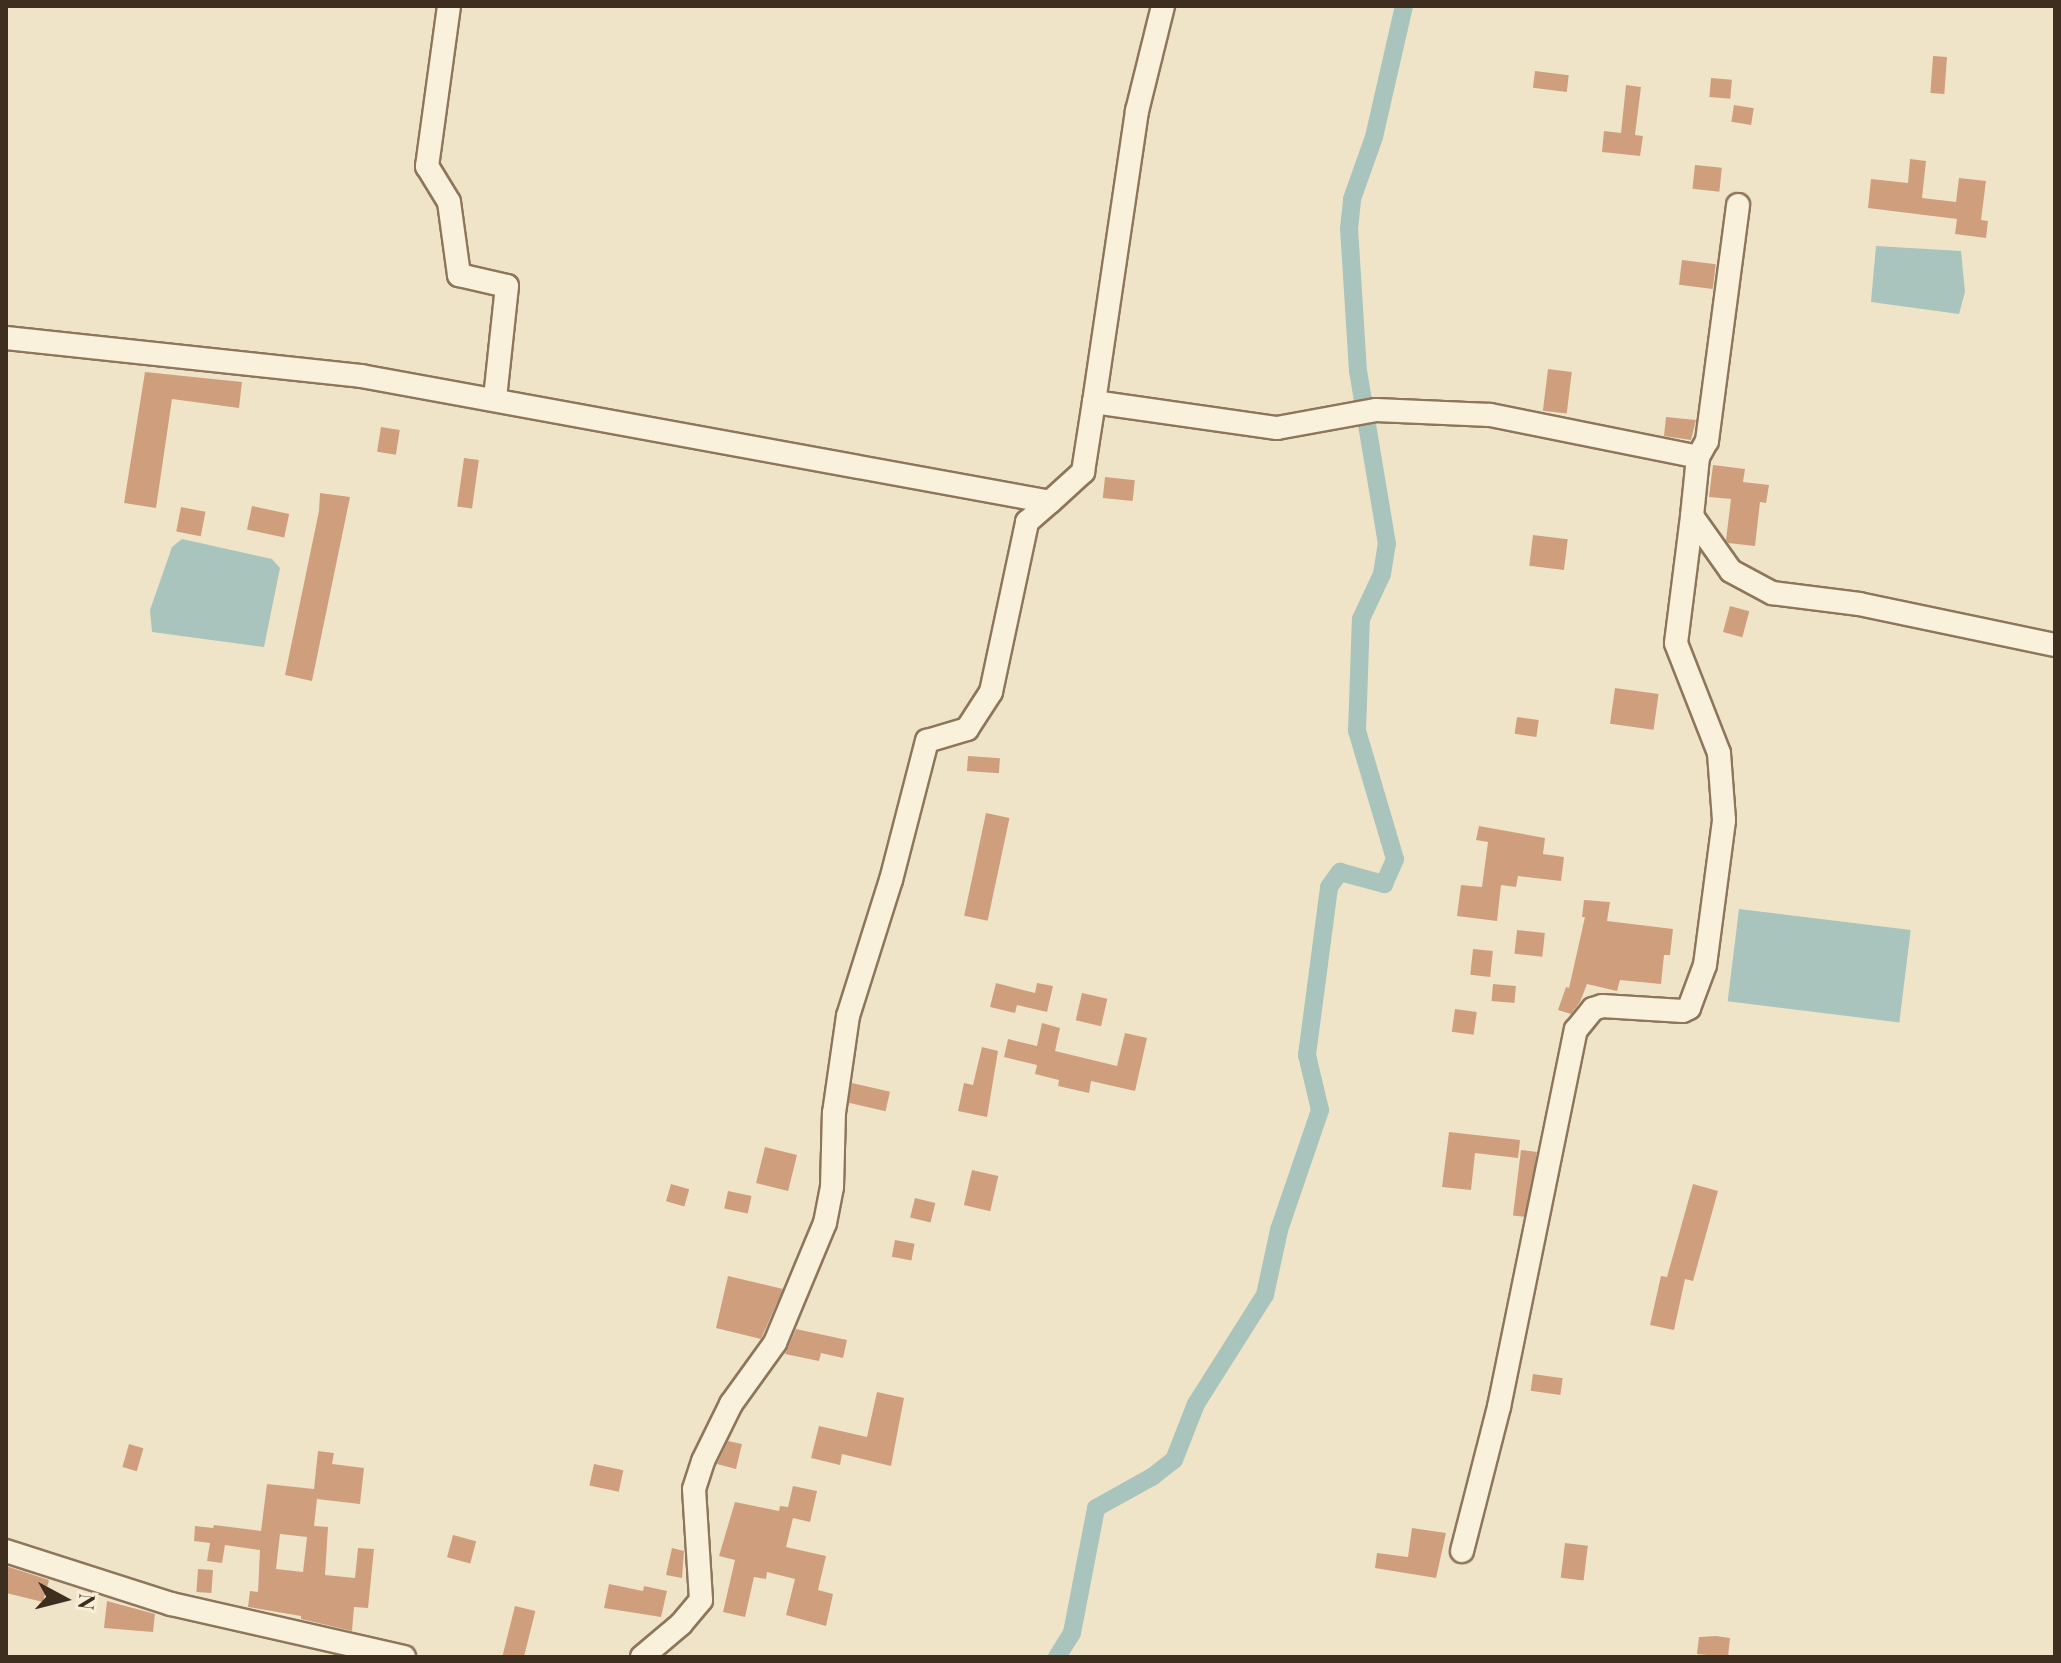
<!DOCTYPE html>
<html>
<head>
<meta charset="utf-8">
<style>
	body { margin:0 }
	#map { position:relative; width:2061px; height:1663px; overflow:hidden; background:#f0e4c8; font-family:"Playfair Display",serif }
	div>[style] { position:absolute }
	.water>* { inset:0; background:#a9c4bc; transform-origin:0 0 }
	.canal>* { height:18px; margin:-9px; padding:0 9px; transform-origin:9px; border-radius:9px; background:#a9c4bc }
	.building>* { inset:0; background:#cf9f7d; transform-origin:0 0 }
	.roads { filter:drop-shadow(2px 0 #8d765c) drop-shadow(-2px 0 #8d765c) drop-shadow(0 2px #8d765c) drop-shadow(0 -2px #8d765c) }
	.street>* { height:22px; margin:-11px; padding:0 11px; transform-origin:11px; border-radius:11px; background:#faf1dc }
	span { translate:-50% -50%; white-space:nowrap; text-align:center; line-height:1.15; -webkit-text-stroke:7px #f7eed8; paint-order:stroke }
	.frame { position:absolute; inset:0; border:8px solid #3d2e20; pointer-events:none }
	.north { position:absolute; left:24px; top:1559px; width:80px; height:80px; -webkit-text-stroke:6px #f7eed8; paint-order:stroke; rotate:97deg; font-size:22px; font-weight:700; line-height:32px; text-align:center; color:#3d2e20 }
	.north::after { content:''; display:block; margin:auto; width:28px; height:36px; background:#3d2e20; clip-path:polygon(50% 0,100% 100%,50% 72%,0 100%) }
</style>
</head>
<body>
<div id="map">
	<div class="water">
		<i style="clip-path:polygon(1876px 246px,1961px 251px,1965px 292px,1959px 314px,1871px 302px)"></i>
		<i style="clip-path:polygon(182px 539px,272px 559px,280px 568px,264px 647px,152px 632px,150px 610px,172px 547px)"></i>
		<i style="left:1739px;top:909px;width:173px;height:93px;rotate:7deg"></i>
	</div>
	<div class="canal">
		<i style="left:1057px;top:1657px;width:28px;rotate:-58deg"></i>
		<i style="left:1072px;top:1633px;width:127px;rotate:-79.1deg"></i>
		<i style="left:1096px;top:1508px;width:64px;rotate:-29deg"></i>
		<i style="left:1152px;top:1477px;width:28px;rotate:-38deg"></i>
		<i style="left:1174px;top:1460px;width:60px;rotate:-68.6deg"></i>
		<i style="left:1196px;top:1404px;width:129px;rotate:-57.7deg"></i>
		<i style="left:1265px;top:1295px;width:66px;rotate:-77.8deg"></i>
		<i style="left:1279px;top:1230px;width:127px;rotate:-71.1deg"></i>
		<i style="left:1320px;top:1110px;width:57px;rotate:-103.3deg"></i>
		<i style="left:1307px;top:1055px;width:169px;rotate:-82.5deg"></i>
		<i style="left:1329px;top:887px;width:19px;rotate:-54deg"></i>
		<i style="left:1340px;top:872px;width:46px;rotate:15.3deg"></i>
		<i style="left:1384px;top:884px;width:27px;rotate:-66deg"></i>
		<i style="left:1395px;top:859px;width:134px;rotate:-106.5deg"></i>
		<i style="left:1357px;top:731px;width:112px;rotate:-88deg"></i>
		<i style="left:1361px;top:619px;width:50px;rotate:-65deg"></i>
		<i style="left:1382px;top:574px;width:30px;rotate:-81deg"></i>
		<i style="left:1387px;top:544px;width:175px;rotate:-99.5deg"></i>
		<i style="left:1358px;top:371px;width:142px;rotate:-93.6deg"></i>
		<i style="left:1349px;top:229px;width:30px;rotate:-84deg"></i>
		<i style="left:1352px;top:199px;width:66px;rotate:-70.5deg"></i>
		<i style="left:1374px;top:137px;width:134px;rotate:-77.1deg"></i>
	</div>
	<div class="building">
		<i style="left:1933px;top:56px;width:14px;height:37px;rotate:4deg"></i>
		<i style="left:1535px;top:71px;width:34px;height:17px;rotate:7deg"></i>
		<i style="left:1711px;top:78px;width:21px;height:19px;rotate:5deg"></i>
		<i style="clip-path:polygon(1626px 85px,1641px 87px,1635px 135px,1643px 136px,1640px 156px,1602px 152px,1604px 131px,1621px 133px)"></i>
		<i style="left:1734px;top:105px;width:20px;height:17px;rotate:9deg"></i>
		<i style="clip-path:polygon(1910px 159px,1926px 161px,1922px 198px,1956px 202px,1959px 178px,1986px 181px,1981px 220px,1988px 221px,1986px 238px,1955px 234px,1957px 219px,1868px 208px,1871px 179px,1908px 183px)"></i>
		<i style="left:1695px;top:165px;width:27px;height:24px;rotate:6deg"></i>
		<i style="left:1682px;top:260px;width:34px;height:25px;rotate:7deg"></i>
		<i style="left:1548px;top:369px;width:24px;height:42px;rotate:7deg"></i>
		<i style="clip-path:polygon(145px 372px,242px 382px,239px 408px,172px 399px,156px 508px,124px 503px)"></i>
		<i style="clip-path:polygon(1666px 417px,1696px 420px,1691px 440px,1664px 436px)"></i>
		<i style="left:381px;top:427px;width:19px;height:25px;rotate:9deg"></i>
		<i style="left:464px;top:458px;width:15px;height:49px;rotate:8deg"></i>
		<i style="clip-path:polygon(1713px 465px,1745px 469px,1743px 482px,1769px 485px,1766px 503px,1760px 502px,1755px 546px,1728px 543px,1726px 540px,1731px 499px,1709px 497px)"></i>
		<i style="left:1105px;top:477px;width:30px;height:21px;rotate:6deg"></i>
		<i style="clip-path:polygon(320px 493px,350px 497px,312px 681px,285px 675px,319px 511px)"></i>
		<i style="left:252px;top:506px;width:38px;height:24px;rotate:12deg"></i>
		<i style="left:181px;top:507px;width:25px;height:25px;rotate:11deg"></i>
		<i style="left:1533px;top:535px;width:35px;height:31px;rotate:7deg"></i>
		<i style="left:1730px;top:606px;width:20px;height:27px;rotate:15deg"></i>
		<i style="left:1615px;top:688px;width:44px;height:36px;rotate:8deg"></i>
		<i style="left:1517px;top:717px;width:22px;height:17px;rotate:8deg"></i>
		<i style="left:968px;top:756px;width:32px;height:15px;rotate:4deg"></i>
		<i style="left:986px;top:813px;width:24px;height:105px;rotate:12deg"></i>
		<i style="clip-path:polygon(1479px 826px,1545px 838px,1543px 854px,1564px 857px,1561px 881px,1518px 876px,1516px 887px,1501px 885px,1497px 921px,1457px 916px,1461px 885px,1482px 887px,1488px 842px,1476px 840px)"></i>
		<i style="clip-path:polygon(1584px 900px,1610px 902px,1607px 921px,1673px 929px,1670px 955px,1664px 955px,1661px 984px,1620px 980px,1617px 991px,1587px 984px,1580px 1002px,1571px 1014px,1558px 1010px,1566px 987px,1569px 988px,1585px 917px,1582px 917px)"></i>
		<i style="left:1517px;top:930px;width:28px;height:24px;rotate:6deg"></i>
		<i style="left:1473px;top:949px;width:20px;height:26px;rotate:6deg"></i>
		<i style="clip-path:polygon(996px 983px,1035px 993px,1037px 983px,1053px 986px,1047px 1012px,1017px 1005px,1015px 1013px,990px 1007px)"></i>
		<i style="left:1493px;top:984px;width:23px;height:17px;rotate:5deg"></i>
		<i style="left:1082px;top:993px;width:26px;height:28px;rotate:13deg"></i>
		<i style="left:1455px;top:1009px;width:22px;height:23px;rotate:8deg"></i>
		<i style="clip-path:polygon(1042px 1023px,1060px 1028px,1055px 1051px,1117px 1066px,1125px 1033px,1147px 1038px,1135px 1091px,1091px 1081px,1089px 1093px,1058px 1086px,1059px 1080px,1035px 1074px,1037px 1065px,1004px 1057px,1008px 1039px,1037px 1046px)"></i>
		<i style="clip-path:polygon(982px 1047px,998px 1051px,987px 1117px,958px 1111px,964px 1083px,973px 1085px)"></i>
		<i style="left:852px;top:1083px;width:39px;height:20px;rotate:13deg"></i>
		<i style="clip-path:polygon(1449px 1132px,1520px 1140px,1518px 1158px,1475px 1153px,1471px 1190px,1442px 1187px)"></i>
		<i style="left:765px;top:1147px;width:33px;height:37px;rotate:14deg"></i>
		<i style="left:1521px;top:1150px;width:16px;height:66px;rotate:7deg"></i>
		<i style="left:972px;top:1170px;width:27px;height:36px;rotate:13deg"></i>
		<i style="left:671px;top:1184px;width:19px;height:18px;rotate:16deg"></i>
		<i style="clip-path:polygon(1693px 1184px,1718px 1191px,1693px 1281px,1685px 1279px,1674px 1330px,1650px 1325px,1661px 1276px,1667px 1277px)"></i>
		<i style="left:728px;top:1191px;width:24px;height:18px;rotate:12deg"></i>
		<i style="left:915px;top:1198px;width:21px;height:20px;rotate:14deg"></i>
		<i style="left:895px;top:1240px;width:20px;height:17px;rotate:11deg"></i>
		<i style="clip-path:polygon(728px 1276px,783px 1289px,761px 1339px,716px 1328px)"></i>
		<i style="clip-path:polygon(796px 1329px,847px 1340px,843px 1358px,821px 1353px,819px 1361px,785px 1354px)"></i>
		<i style="left:1533px;top:1374px;width:30px;height:17px;rotate:8deg"></i>
		<i style="clip-path:polygon(877px 1392px,904px 1398px,891px 1466px,842px 1454px,840px 1465px,811px 1458px,819px 1426px,867px 1437px)"></i>
		<i style="clip-path:polygon(728px 1441px,742px 1444px,736px 1469px,717px 1464px)"></i>
		<i style="left:129px;top:1444px;width:15px;height:24px;rotate:16deg"></i>
		<i style="clip-path:polygon(evenodd,318px 1451px,334px 1453px,332px 1464px,364px 1468px,360px 1504px,317px 1499px,314px 1526px,328px 1527px,325px 1575px,355px 1578px,358px 1548px,374px 1549px,368px 1608px,354px 1607px,352px 1631px,301px 1619px,301px 1616px,248px 1607px,250px 1591px,258px 1592px,260px 1550px,225px 1545px,222px 1563px,207px 1561px,210px 1543px,194px 1541px,195px 1526px,213px 1528px,214px 1525px,261px 1531px,267px 1484px,314px 1489px,318px 1451px,280px 1534px,307px 1537px,303px 1572px,276px 1569px,280px 1534px)"></i>
		<i style="left:594px;top:1464px;width:30px;height:22px;rotate:12deg"></i>
		<i style="clip-path:polygon(793px 1486px,817px 1491px,810px 1522px,793px 1518px,786px 1547px,826px 1556px,818px 1590px,833px 1594px,826px 1626px,786px 1615px,795px 1579px,767px 1572px,766px 1579px,754px 1577px,745px 1617px,723px 1612px,735px 1560px,719px 1556px,735px 1502px,779px 1511px,780px 1506px,788px 1507px)"></i>
		<i style="clip-path:polygon(1412px 1528px,1446px 1533px,1436px 1578px,1375px 1568px,1377px 1553px,1408px 1557px)"></i>
		<i style="left:453px;top:1535px;width:24px;height:23px;rotate:15deg"></i>
		<i style="left:1565px;top:1543px;width:23px;height:35px;rotate:7deg"></i>
		<i style="clip-path:polygon(672px 1548px,684px 1551px,682px 1578px,666px 1575px)"></i>
		<i style="clip-path:polygon(6px 1566px,49px 1580px,43px 1602px,6px 1593px)"></i>
		<i style="left:198px;top:1569px;width:15px;height:23px;rotate:4deg"></i>
		<i style="clip-path:polygon(609px 1584px,643px 1591px,644px 1586px,667px 1591px,661px 1617px,604px 1608px)"></i>
		<i style="clip-path:polygon(107px 1601px,155px 1614px,153px 1632px,104px 1628px)"></i>
		<i style="left:515px;top:1606px;width:21px;height:52px;rotate:14deg"></i>
		<i style="clip-path:polygon(1716px 1636px,1730px 1638px,1728px 1657px,1697px 1654px,1699px 1637px)"></i>
	</div>
	<div class="roads">
		<div class="street">
			<i style="left:449px;top:6px;width:162px;rotate:97.8deg"></i>
			<i style="left:427px;top:166px;width:42px;rotate:58.6deg"></i>
			<i style="left:449px;top:202px;width:74px;rotate:82.2deg"></i>
			<i style="left:459px;top:275px;width:49px;rotate:12.9deg"></i>
			<i style="left:507px;top:286px;width:114px;rotate:96.1deg"></i>
			<i style="left:1163px;top:6px;width:108px;rotate:103.9deg"></i>
			<i style="left:1137px;top:111px;width:294px;rotate:98.4deg"></i>
			<i style="left:1094px;top:402px;width:185px;rotate:8.1deg"></i>
			<i style="left:1277px;top:428px;width:101px;rotate:-10.3deg"></i>
			<i style="left:1376px;top:410px;width:114px;rotate:2.5deg"></i>
			<i style="left:1490px;top:415px;width:212px;rotate:11.4deg"></i>
			<i style="left:1698px;top:457px;width:59px;rotate:95.8deg"></i>
			<i style="left:1692px;top:516px;width:67px;rotate:54.7deg"></i>
			<i style="left:1731px;top:571px;width:47px;rotate:28.2deg"></i>
			<i style="left:1772px;top:593px;width:88px;rotate:7.2deg"></i>
			<i style="left:1859px;top:604px;width:200px;rotate:11.8deg"></i>
			<i style="left:6px;top:338px;width:357px;rotate:6.1deg"></i>
			<i style="left:361px;top:376px;width:700px;rotate:10.36deg"></i>
			<i style="left:1050px;top:502px;width:45px;rotate:-42.3deg"></i>
			<i style="left:1083px;top:472px;width:71px;rotate:-81.1deg"></i>
			<i style="left:1698px;top:457px;width:18px;rotate:-61deg"></i>
			<i style="left:1707px;top:441px;width:238px;rotate:-82.5deg"></i>
			<i style="left:6px;top:1551px;width:173px;rotate:17.8deg"></i>
			<i style="left:171px;top:1604px;width:239px;rotate:12.8deg"></i>
			<i style="left:1462px;top:1551px;width:149px;rotate:-75.6deg"></i>
			<i style="left:1499px;top:1407px;width:385px;rotate:-78.5deg"></i>
			<i style="left:1576px;top:1030px;width:27px;rotate:-51deg"></i>
			<i style="left:1593px;top:1009px;width:9px;rotate:-18deg"></i>
			<i style="left:1602px;top:1006px;width:81px;rotate:3.5deg"></i>
			<i style="left:1683px;top:1011px;width:7px;rotate:-27deg"></i>
			<i style="left:1689px;top:1008px;width:46px;rotate:-69.6deg"></i>
			<i style="left:1705px;top:965px;width:146px;rotate:-82.5deg"></i>
			<i style="left:1724px;top:820px;width:67px;rotate:-94.3deg"></i>
			<i style="left:1719px;top:753px;width:118px;rotate:-111.4deg"></i>
			<i style="left:1676px;top:643px;width:128px;rotate:-82.8deg"></i>
			<i style="left:642px;top:1657px;width:51px;rotate:-40.2deg"></i>
			<i style="left:681px;top:1624px;width:31px;rotate:-50deg"></i>
			<i style="left:701px;top:1600px;width:111px;rotate:-93.6deg"></i>
			<i style="left:694px;top:1489px;width:29px;rotate:-72deg"></i>
			<i style="left:703px;top:1461px;width:64px;rotate:-63.8deg"></i>
			<i style="left:731px;top:1404px;width:75px;rotate:-54.2deg"></i>
			<i style="left:775px;top:1343px;width:130px;rotate:-67.4deg"></i>
			<i style="left:825px;top:1223px;width:37px;rotate:-79deg"></i>
			<i style="left:832px;top:1187px;width:74px;rotate:-88.5deg"></i>
			<i style="left:834px;top:1113px;width:98px;rotate:-81.8deg"></i>
			<i style="left:848px;top:1016px;width:143px;rotate:-72.5deg"></i>
			<i style="left:891px;top:880px;width:144px;rotate:-75.5deg"></i>
			<i style="left:927px;top:741px;width:42px;rotate:-16.7deg"></i>
			<i style="left:967px;top:729px;width:44px;rotate:-57deg"></i>
			<i style="left:991px;top:692px;width:174px;rotate:-78deg"></i>
			<i style="left:1027px;top:522px;width:30px;rotate:-41deg"></i>
		</div>
	</div>
	<div class="frame"></div>
	<div class="north">N</div>
</div>
</body>
</html>
